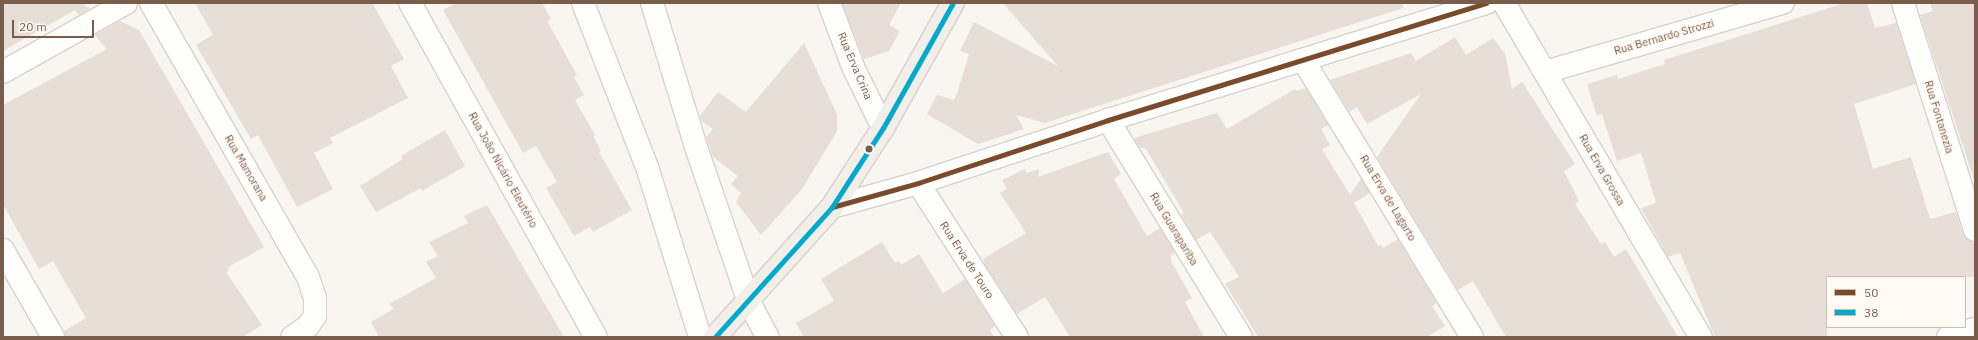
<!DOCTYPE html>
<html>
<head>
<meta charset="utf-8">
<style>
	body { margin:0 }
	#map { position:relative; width:1978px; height:340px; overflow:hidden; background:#f9f5f0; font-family:"IBM Plex Sans",sans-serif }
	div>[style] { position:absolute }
	.building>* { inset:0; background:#e6ded7 }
	.roads { filter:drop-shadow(1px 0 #d7d1cb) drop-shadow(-1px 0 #d7d1cb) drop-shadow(0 1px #d7d1cb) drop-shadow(0 -1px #d7d1cb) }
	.minor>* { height:22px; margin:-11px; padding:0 11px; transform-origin:11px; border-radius:11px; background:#fefefd }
	.major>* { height:22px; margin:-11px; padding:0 11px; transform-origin:11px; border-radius:11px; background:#f3eee8 }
	.bus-1>* { height:5px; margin:-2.5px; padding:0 2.5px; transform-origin:2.5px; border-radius:2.5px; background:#7a4b2a }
	.bus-2>* { height:5px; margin:-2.5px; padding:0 2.5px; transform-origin:2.5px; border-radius:2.5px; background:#00a9ce }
	.dots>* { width:11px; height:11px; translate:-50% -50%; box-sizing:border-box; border:2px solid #fffaf3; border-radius:50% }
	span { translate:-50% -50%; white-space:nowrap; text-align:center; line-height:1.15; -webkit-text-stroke:3px #fffaf3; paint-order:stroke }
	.street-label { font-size:11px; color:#7a5c4d }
	.frame { position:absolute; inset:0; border:4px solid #7a5c4d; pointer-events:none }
	.legend { position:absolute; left:1826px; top:276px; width:140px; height:52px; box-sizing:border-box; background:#fffaf3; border:1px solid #cabbb1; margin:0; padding:5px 7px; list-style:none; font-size:12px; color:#7a5c4d }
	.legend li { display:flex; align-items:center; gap:8px; height:20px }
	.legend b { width:20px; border:1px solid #cabbb1 }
	.scale { position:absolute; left:12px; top:20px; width:82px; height:18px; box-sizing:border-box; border:2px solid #7a5c4d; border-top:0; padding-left:5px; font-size:12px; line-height:14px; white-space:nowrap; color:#7a5c4d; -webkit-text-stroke:3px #fffaf3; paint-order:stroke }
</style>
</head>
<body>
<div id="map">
	<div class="building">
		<i style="clip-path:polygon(3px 3px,88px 3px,84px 6px,91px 8px,79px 15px,75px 10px,3px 51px)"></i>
		<i style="clip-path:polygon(195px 3px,372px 3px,404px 59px,391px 66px,408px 98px,330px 138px,333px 143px,314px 153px,333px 189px,297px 207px,258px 135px,251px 139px,196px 45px,213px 35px)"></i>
		<i style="clip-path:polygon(456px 3px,542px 3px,551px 19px,547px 21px,577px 75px,574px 77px,584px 95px,575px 100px,595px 135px,593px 136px,601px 151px,599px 152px,632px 210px,593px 232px,590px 227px,574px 236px,546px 188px,557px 182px,536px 146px,523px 153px,443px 10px)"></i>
		<i style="clip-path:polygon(842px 3px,901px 3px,889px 25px,900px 31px,889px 51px,864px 59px)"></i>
		<i style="clip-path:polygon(1003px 3px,1403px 3px,1403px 8px,1045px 123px,1016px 115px,1024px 129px,978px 144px,927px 114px,937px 95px,954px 100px,957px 94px,969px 54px,960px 51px,974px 22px,1058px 66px)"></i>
		<i style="clip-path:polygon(1845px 3px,1867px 3px,1875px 28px,1896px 23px,1916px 84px,1854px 104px,1873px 169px,1911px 157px,1930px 219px,1956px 212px,1963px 234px,1967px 239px,1975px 242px,1975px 277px,1827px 277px,1827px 337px,1715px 337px,1680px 253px,1668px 257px,1641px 208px,1656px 203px,1641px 153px,1617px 161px,1602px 114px,1597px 116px,1587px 84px,1617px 75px,1618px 79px,1665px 64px,1664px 60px)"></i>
		<i style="clip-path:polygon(1930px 3px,1975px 3px,1975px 183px,1920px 15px,1933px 11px)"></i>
		<i style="clip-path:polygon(120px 21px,139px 30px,264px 247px,228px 267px,229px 270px,226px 272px,262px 325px,243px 337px,65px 337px,64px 331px,86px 318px,53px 261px,39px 269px,3px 204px,3px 105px,107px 49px,95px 35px)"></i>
		<i style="clip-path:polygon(1455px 37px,1466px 55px,1493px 38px,1505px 54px,1512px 89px,1522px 82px,1575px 164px,1564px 171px,1579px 201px,1575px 204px,1601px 244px,1605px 242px,1614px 257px,1626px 249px,1678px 337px,1506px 337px,1473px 281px,1458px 290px,1377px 157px,1421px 94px,1367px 124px,1357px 107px,1349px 112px,1330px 80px,1411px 53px,1416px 61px)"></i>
		<i style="clip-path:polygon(804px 43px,837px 114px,837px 131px,802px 189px,761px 235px,736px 202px,741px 193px,731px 184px,738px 176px,713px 157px,706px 137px,713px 129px,701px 121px,700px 116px,718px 92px,746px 112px)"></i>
		<i style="clip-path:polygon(1306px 88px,1328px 125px,1321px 129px,1330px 145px,1322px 149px,1350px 195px,1361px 179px,1370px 193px,1354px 203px,1378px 246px,1381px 245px,1383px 248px,1398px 239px,1437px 303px,1432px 306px,1445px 326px,1427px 337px,1258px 337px,1225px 284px,1239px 277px,1227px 258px,1210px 232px,1196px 240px,1181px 215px,1184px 213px,1146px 149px,1139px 147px,1134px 138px,1217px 113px,1227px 129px,1295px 89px,1296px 91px)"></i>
		<i style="clip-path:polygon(445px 130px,465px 166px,422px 191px,421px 188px,376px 212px,360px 186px,403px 159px,401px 156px)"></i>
		<i style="clip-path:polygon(1108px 152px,1121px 174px,1114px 179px,1147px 236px,1160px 228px,1175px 253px,1171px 256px,1171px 261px,1192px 298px,1185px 302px,1204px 337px,1070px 337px,1045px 297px,1017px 314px,986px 266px,983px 259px,1026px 233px,1000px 193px,1007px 189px,1002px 180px,1025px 169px,1027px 173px,1039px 169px,1038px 177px)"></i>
		<i style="clip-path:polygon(487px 205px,564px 337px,379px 337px,371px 322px,394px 309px,389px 304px,436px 278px,426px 262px,438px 256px,429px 242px,468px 223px,464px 216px)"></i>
		<i style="clip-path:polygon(882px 242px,895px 263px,899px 261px,901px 265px,919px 254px,943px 293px,965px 279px,995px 326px,990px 330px,994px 337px,804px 337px,796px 323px,834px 301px,821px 279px)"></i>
	</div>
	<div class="roads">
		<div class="minor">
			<i style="left:151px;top:3px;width:316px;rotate:60.2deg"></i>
			<i style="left:308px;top:277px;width:22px;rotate:72deg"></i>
			<i style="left:315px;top:298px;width:18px;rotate:90deg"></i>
			<i style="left:315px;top:316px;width:12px;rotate:125deg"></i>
			<i style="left:308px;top:326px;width:19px;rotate:145deg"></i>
			<i style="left:410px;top:3px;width:382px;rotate:60.9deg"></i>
			<i style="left:583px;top:3px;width:179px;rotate:68.7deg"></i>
			<i style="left:648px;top:170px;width:175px;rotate:72.7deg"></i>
			<i style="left:652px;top:3px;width:154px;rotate:73deg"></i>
			<i style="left:697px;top:150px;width:161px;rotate:71.1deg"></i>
			<i style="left:749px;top:302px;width:40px;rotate:62deg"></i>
			<i style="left:829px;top:3px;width:71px;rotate:69.3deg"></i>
			<i style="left:854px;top:69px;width:66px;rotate:63.8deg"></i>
			<i style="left:1504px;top:3px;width:388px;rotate:59.5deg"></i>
			<i style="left:1903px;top:3px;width:238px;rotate:72.4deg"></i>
			<i style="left:1303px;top:60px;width:324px;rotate:58.6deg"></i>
			<i style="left:3px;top:72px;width:141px;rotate:-29.3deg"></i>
			<i style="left:1545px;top:72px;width:248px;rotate:-16.2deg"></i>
			<i style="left:1108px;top:120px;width:255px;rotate:58.5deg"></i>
			<i style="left:918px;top:183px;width:183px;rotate:57.3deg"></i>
			<i style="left:832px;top:207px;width:89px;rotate:-15.6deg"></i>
			<i style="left:918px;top:183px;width:200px;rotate:-18.3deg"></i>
			<i style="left:1108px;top:120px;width:396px;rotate:-17.2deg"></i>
			<i style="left:3px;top:250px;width:100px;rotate:60.1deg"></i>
			<i style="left:1948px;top:337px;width:28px;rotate:-17deg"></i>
		</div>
		<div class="major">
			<i style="left:715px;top:337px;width:175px;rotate:-48deg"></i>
			<i style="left:832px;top:207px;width:94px;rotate:-57.2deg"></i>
			<i style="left:883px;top:128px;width:143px;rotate:-60.8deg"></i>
		</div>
	</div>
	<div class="bus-1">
		<i style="left:832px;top:207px;width:89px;rotate:-15.6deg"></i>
		<i style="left:918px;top:183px;width:200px;rotate:-18.3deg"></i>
		<i style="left:1108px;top:120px;width:396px;rotate:-17.2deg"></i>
	</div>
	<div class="bus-2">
		<i style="left:715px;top:337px;width:175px;rotate:-48deg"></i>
		<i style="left:832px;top:207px;width:94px;rotate:-57.2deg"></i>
		<i style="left:883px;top:128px;width:143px;rotate:-60.8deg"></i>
	</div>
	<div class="dots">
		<i style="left:869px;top:149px;background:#7a5c4d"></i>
	</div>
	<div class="street-label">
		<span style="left:1664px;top:37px;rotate:-16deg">Rua Bernardo Strozzi</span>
		<span style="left:855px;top:66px;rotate:67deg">Rua Erva Crina</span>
		<span style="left:1939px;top:117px;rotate:73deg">Rua Fontanezia</span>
		<span style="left:246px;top:168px;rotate:60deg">Rua Mamorana</span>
		<span style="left:503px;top:170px;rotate:61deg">Rua João Nicário Eleutério</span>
		<span style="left:1602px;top:170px;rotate:60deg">Rua Erva Grossa</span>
		<span style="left:1388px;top:198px;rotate:59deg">Rua Erva de Lagarto</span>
		<span style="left:1174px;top:229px;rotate:59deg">Rua Guarapariba</span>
		<span style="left:967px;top:260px;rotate:57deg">Rua Erva de Touro</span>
	</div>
	<div class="frame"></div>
	<ul class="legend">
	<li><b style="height:5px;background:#7a4b2a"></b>50</li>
	<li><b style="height:5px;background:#00a9ce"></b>38</li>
	</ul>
	<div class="scale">20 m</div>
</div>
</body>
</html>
